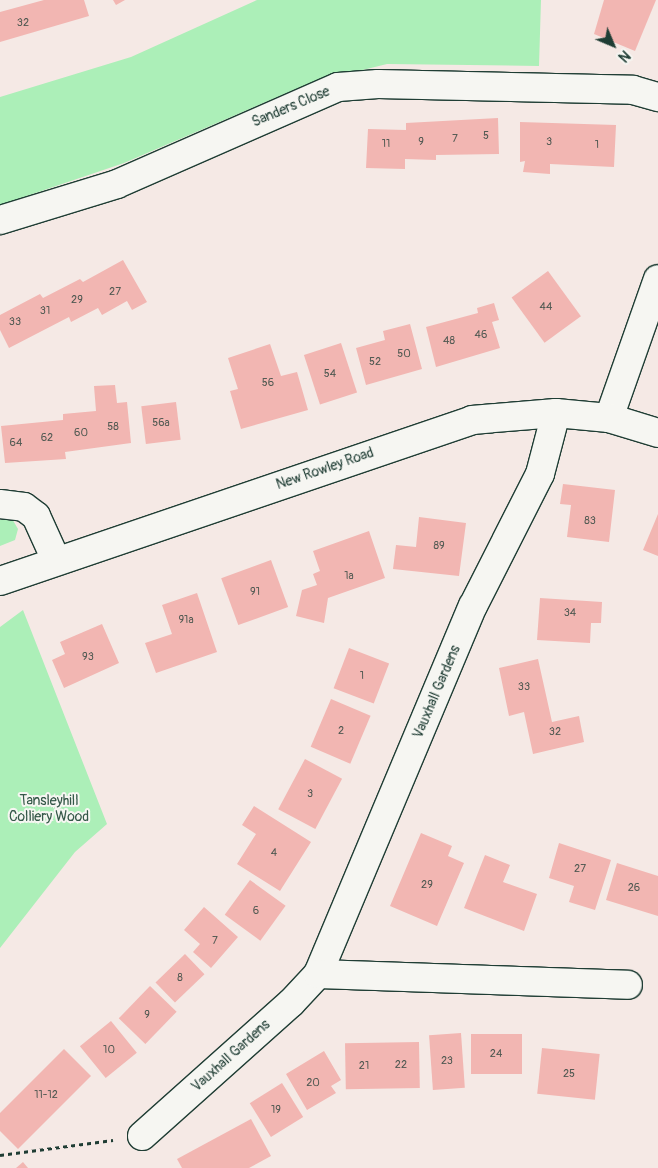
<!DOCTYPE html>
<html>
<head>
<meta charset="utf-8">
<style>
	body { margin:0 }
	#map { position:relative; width:658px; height:1168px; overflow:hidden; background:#f5e9e5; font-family:Pangolin,sans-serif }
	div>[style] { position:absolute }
	.green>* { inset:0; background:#acefb8 }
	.building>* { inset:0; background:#f2b6b2; transform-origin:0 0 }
	.path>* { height:3px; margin-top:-1.5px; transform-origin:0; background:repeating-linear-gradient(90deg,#1f3d34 0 4px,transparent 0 8px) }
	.roads { filter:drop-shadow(1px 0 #1f3d34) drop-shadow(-1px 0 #1f3d34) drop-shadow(0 1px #1f3d34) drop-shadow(0 -1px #1f3d34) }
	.minor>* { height:28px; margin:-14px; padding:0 14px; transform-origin:14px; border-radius:14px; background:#f6f6f2 }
	.secondary>* { height:28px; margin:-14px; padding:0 14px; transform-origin:14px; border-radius:14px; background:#f6f6f2 }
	span { translate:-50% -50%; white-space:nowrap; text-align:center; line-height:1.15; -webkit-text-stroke:4px #f6f6f2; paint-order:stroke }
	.number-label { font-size:11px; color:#545b54 }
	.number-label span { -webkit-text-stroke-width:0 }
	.street-label { font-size:14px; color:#1f3d34 }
	.park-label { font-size:14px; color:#345848 }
	.north { position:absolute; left:588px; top:20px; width:50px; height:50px; -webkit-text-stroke:4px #f6f6f2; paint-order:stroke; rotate:135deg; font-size:14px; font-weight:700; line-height:20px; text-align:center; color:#1f3d34 }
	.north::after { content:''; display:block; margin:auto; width:18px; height:22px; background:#1f3d34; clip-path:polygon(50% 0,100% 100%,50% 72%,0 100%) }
</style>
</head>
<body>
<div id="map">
	<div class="green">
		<i style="clip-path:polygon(257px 0,541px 0,539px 66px,387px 64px,310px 83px,124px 163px,0 205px,0 97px,131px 57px)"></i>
		<i style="clip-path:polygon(11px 517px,18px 529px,15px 540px,0 546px,0 520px)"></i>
		<i style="clip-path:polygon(23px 610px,107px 824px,75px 852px,0 948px,0 627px)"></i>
	</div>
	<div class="building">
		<i style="clip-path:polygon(44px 0,84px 0,89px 16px,0 42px,0 12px)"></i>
		<i style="clip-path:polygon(113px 0,125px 0,116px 5px)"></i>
		<i style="clip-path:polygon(604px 0,656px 0,635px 51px,594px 34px)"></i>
		<i style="clip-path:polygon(498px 118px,499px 154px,436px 155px,436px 160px,405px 159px,405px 169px,366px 168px,368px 129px,406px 130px,406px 123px)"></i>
		<i style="clip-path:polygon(520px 122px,616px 125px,614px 167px,550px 164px,550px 174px,523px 172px,525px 161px,520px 162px)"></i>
		<i style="clip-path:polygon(123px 260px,147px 302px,132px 310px,127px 301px,102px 315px,98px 308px,71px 322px,69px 317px,9px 348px,0 330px,0 315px,40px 294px,43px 298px,80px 279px,83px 282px)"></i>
		<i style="left:548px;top:271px;width:56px;height:45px;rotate:54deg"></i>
		<i style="clip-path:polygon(494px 303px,499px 320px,492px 322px,500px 348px,436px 367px,426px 327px,478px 313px,477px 308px)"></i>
		<i style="clip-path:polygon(410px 324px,422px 369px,366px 385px,356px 348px,385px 340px,383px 331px)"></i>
		<i style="left:341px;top:343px;width:52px;height:39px;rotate:72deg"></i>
		<i style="clip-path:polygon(270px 344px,281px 376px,297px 372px,308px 410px,241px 429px,230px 391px,238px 389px,228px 358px)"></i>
		<i style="clip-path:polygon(115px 385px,117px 403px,127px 402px,131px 443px,65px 452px,66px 459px,5px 463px,1px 426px,63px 420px,63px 414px,96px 411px,94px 386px)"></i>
		<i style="left:176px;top:402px;width:38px;height:35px;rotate:83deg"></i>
		<i style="clip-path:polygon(563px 484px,615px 490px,609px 542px,567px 537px,571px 505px,560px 504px)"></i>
		<i style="clip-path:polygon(658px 514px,658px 556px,643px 550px)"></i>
		<i style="clip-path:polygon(419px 517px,466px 523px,459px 576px,393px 569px,396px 545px,416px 547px)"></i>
		<i style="clip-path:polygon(369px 531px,385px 578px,328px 598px,324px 623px,296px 616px,302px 590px,317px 585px,313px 574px,320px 571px,313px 551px)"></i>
		<i style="left:271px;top:560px;width:50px;height:53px;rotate:70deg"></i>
		<i style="clip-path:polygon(197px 593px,217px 652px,156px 673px,145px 643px,172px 634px,162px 605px)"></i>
		<i style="clip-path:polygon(540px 598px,602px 602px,601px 623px,591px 623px,590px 643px,537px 640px)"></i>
		<i style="clip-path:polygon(102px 624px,119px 663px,64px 688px,52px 660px,65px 654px,60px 642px)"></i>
		<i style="left:349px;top:648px;width:43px;height:43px;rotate:21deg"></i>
		<i style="clip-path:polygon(538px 659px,552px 722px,579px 716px,584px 742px,533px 754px,524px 712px,509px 716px,499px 668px)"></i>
		<i style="left:331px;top:699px;width:43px;height:52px;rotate:23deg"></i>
		<i style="left:305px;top:759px;width:42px;height:57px;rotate:28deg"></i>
		<i style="clip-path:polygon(254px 806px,311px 842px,280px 891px,237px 864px,256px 834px,242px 825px)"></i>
		<i style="clip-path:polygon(421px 833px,452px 846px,448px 856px,464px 863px,437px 926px,390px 906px)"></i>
		<i style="clip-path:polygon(559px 843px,611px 860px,595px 910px,569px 902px,574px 886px,549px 878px)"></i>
		<i style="clip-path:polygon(485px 855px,510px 865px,503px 882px,537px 894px,524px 931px,464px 908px)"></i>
		<i style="clip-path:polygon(617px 863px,658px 876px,658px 916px,606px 900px)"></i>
		<i style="left:250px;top:880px;width:44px;height:43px;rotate:36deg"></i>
		<i style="clip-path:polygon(204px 907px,238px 937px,211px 968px,193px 952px,200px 944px,184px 930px)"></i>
		<i style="left:185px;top:954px;width:28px;height:41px;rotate:46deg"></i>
		<i style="left:150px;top:986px;width:37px;height:45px;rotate:44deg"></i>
		<i style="left:111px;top:1021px;width:41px;height:40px;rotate:51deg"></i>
		<i style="left:461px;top:1033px;width:55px;height:32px;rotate:86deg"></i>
		<i style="left:471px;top:1034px;width:51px;height:40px"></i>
		<i style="left:419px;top:1042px;width:46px;height:74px;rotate:89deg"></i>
		<i style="left:542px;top:1048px;width:58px;height:46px;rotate:6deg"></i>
		<i style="clip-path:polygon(64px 1049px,91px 1076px,18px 1149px,0 1131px,0 1113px)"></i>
		<i style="clip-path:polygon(324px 1051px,341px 1080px,331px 1086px,336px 1093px,307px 1110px,286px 1074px)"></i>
		<i style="left:282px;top:1083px;width:40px;height:38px;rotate:58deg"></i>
		<i style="clip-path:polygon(251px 1119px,271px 1156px,249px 1168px,182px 1168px,177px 1159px)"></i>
		<i style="clip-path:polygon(23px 1162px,28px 1168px,16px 1168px)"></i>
	</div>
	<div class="path">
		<i style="left:0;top:1155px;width:114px;rotate:-7.6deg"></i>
	</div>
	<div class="roads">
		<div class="minor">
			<i style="left:0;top:220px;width:122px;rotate:-17.1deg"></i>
			<i style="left:117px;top:184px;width:241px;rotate:-23.7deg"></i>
			<i style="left:338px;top:87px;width:40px;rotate:-4.3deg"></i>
			<i style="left:378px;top:84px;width:255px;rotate:1.3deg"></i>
			<i style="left:633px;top:90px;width:26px;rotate:16deg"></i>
			<i style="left:609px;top:418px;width:147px;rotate:-70.6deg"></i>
			<i style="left:0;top:504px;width:24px;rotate:7deg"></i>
			<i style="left:24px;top:507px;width:15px;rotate:37deg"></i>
			<i style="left:36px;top:516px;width:48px;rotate:65.6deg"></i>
			<i style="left:318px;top:974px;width:399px;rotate:-67.2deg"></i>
			<i style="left:473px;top:606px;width:148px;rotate:-63.1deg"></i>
			<i style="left:540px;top:474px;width:63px;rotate:-75.3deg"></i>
			<i style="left:142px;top:1136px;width:200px;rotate:-41.8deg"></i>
			<i style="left:291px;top:1003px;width:40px;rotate:-47deg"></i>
			<i style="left:318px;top:974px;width:310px;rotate:2deg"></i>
		</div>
		<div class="secondary">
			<i style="left:0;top:581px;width:499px;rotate:-18.8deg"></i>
			<i style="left:472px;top:420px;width:84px;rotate:-4.8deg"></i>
			<i style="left:556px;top:413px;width:53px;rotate:5.4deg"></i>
			<i style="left:609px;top:418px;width:51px;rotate:17deg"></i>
		</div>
	</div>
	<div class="number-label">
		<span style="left:23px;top:23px">32</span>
		<span style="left:486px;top:136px">5</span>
		<span style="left:455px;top:139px">7</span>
		<span style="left:421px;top:142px">9</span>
		<span style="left:549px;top:142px">3</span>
		<span style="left:386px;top:144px">11</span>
		<span style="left:597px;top:145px">1</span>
		<span style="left:115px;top:292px">27</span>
		<span style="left:77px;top:300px">29</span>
		<span style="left:546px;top:307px">44</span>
		<span style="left:45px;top:311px">31</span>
		<span style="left:15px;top:322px">33</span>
		<span style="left:481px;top:335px">46</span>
		<span style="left:449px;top:341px">48</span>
		<span style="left:404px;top:354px">50</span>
		<span style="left:375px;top:362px">52</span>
		<span style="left:330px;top:374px">54</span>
		<span style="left:268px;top:383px">56</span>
		<span style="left:161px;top:423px">56a</span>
		<span style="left:113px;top:427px">58</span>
		<span style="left:81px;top:433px">60</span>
		<span style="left:47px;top:438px">62</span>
		<span style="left:16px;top:443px">64</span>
		<span style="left:590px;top:521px">83</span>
		<span style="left:439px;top:546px">89</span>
		<span style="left:349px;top:576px">1a</span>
		<span style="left:255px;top:592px">91</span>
		<span style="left:570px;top:613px">34</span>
		<span style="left:186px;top:620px">91a</span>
		<span style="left:88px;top:657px">93</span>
		<span style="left:362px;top:676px">1</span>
		<span style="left:524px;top:687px">33</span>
		<span style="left:341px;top:731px">2</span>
		<span style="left:555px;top:732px">32</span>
		<span style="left:310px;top:794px">3</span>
		<span style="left:274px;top:853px">4</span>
		<span style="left:580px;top:869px">27</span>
		<span style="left:427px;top:885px">29</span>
		<span style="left:634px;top:888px">26</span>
		<span style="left:256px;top:911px">6</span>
		<span style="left:215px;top:941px">7</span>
		<span style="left:180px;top:978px">8</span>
		<span style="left:147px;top:1015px">9</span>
		<span style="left:109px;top:1050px">10</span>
		<span style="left:496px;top:1054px">24</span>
		<span style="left:447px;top:1061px">23</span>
		<span style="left:401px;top:1065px">22</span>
		<span style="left:364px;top:1066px">21</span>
		<span style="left:569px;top:1074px">25</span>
		<span style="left:313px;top:1083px">20</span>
		<span style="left:46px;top:1095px">11-12</span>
		<span style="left:276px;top:1110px">19</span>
	</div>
	<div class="street-label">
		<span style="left:291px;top:107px;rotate:-23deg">Sanders Close</span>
		<span style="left:325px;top:469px;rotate:-19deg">New Rowley Road</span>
		<span style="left:437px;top:692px;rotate:-67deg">Vauxhall Gardens</span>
		<span style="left:231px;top:1056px;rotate:-42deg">Vauxhall Gardens</span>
	</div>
	<div class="park-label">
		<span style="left:49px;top:809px">Tansleyhill<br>Colliery Wood</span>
	</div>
	<div class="north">N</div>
</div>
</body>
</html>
